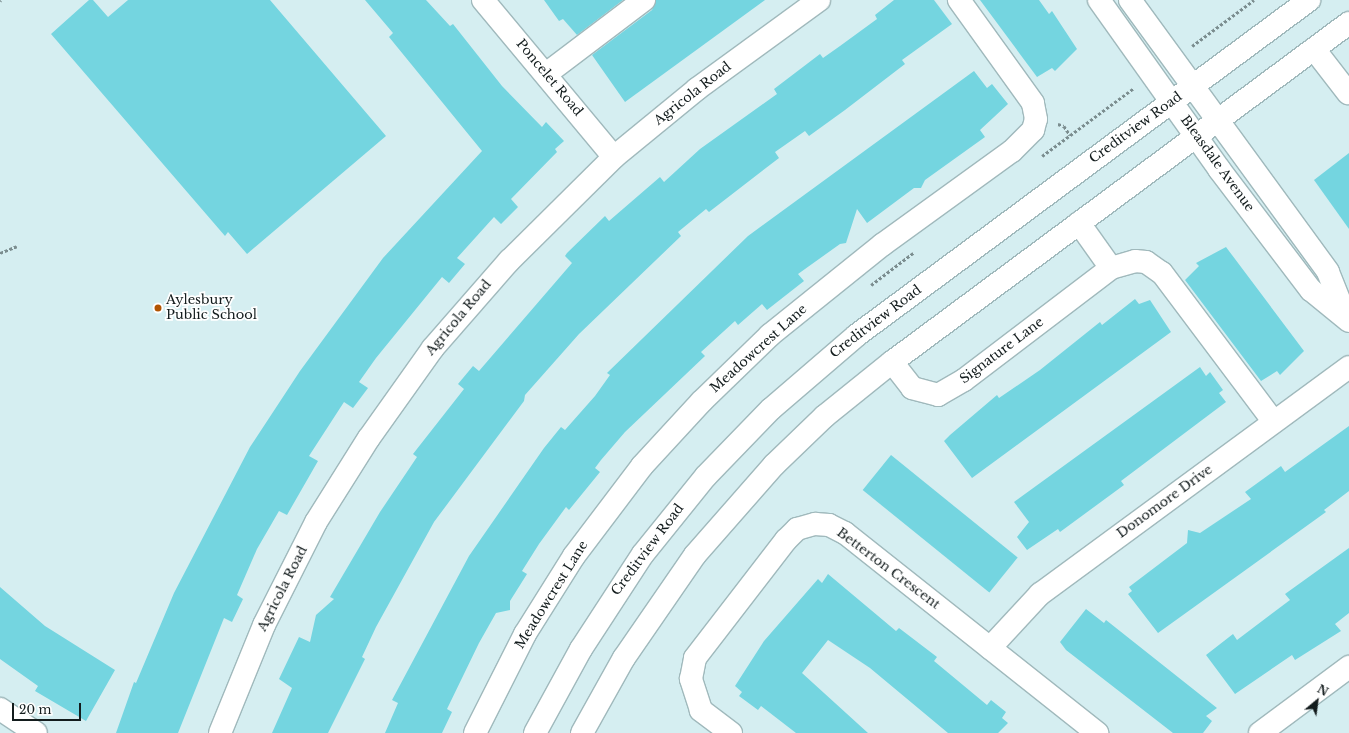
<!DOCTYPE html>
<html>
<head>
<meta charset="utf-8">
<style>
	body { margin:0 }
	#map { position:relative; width:1349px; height:733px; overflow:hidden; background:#d5eef1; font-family:"Libre Baskerville",serif }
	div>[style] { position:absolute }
	.building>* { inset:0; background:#74d5e0; transform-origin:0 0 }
	.path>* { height:2.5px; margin-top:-1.25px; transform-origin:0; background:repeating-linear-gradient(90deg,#7b8d8f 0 3px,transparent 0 5px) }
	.roads { filter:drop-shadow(1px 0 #a0b9bc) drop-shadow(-1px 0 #a0b9bc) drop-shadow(0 1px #a0b9bc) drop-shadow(0 -1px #a0b9bc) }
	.street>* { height:22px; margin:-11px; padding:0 11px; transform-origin:11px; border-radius:11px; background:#fff }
	.secondary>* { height:22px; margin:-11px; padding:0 11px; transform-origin:11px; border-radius:11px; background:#fff }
	.dots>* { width:11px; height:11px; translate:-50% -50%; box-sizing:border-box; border:2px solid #fff; border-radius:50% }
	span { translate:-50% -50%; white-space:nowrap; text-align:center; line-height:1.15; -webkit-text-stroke:3.5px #fff; paint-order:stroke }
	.street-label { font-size:13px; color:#131c1d }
	.poi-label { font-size:13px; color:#131c1d }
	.left { translate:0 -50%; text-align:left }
	.north { position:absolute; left:1297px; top:681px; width:40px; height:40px; -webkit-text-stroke:3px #fff; paint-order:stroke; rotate:29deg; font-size:11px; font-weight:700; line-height:16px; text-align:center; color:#131c1d }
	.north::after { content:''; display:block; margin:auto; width:14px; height:18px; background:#131c1d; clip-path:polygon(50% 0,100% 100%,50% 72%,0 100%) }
	.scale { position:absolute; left:12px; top:703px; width:69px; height:18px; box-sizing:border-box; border:2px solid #131c1d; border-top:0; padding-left:5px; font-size:12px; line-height:14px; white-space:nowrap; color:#131c1d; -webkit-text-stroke:3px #fff; paint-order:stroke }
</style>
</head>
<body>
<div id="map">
	<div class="building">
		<i style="clip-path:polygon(89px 0,93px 0,108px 17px,128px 0,270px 0,386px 136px,247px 254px,228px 232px,225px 236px,51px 34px)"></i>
		<i style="clip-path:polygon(365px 0,426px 0,450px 26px,453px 24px,502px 86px,542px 127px,546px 122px,564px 141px,555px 149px,557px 152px,511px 199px,518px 207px,501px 224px,494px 217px,457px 258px,465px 264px,449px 283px,442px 277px,376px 358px,359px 382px,368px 388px,353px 408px,344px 402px,309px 456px,318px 461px,287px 515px,279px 511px,257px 549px,237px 595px,243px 599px,232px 622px,224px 618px,178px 733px,116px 733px,134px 682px,136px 683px,174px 593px,250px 447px,300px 371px,383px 258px,482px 151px,389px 37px,393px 33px)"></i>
		<i style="clip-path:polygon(544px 0,623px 0,577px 35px,563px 19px,559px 21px)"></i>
		<i style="clip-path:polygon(656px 0,765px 0,625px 102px,592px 55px,652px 10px)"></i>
		<i style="clip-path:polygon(894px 0,934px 0,952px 24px,902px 60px,905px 64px,845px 110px,809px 136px,805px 131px,775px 152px,779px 158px,709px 212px,706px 209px,678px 232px,681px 236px,579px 334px,525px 395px,524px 401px,434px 522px,376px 627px,362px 657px,365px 659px,328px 733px,272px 733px,292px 688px,279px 679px,299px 637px,310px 642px,316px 615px,334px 599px,330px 597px,380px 512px,417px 457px,413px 454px,464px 389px,458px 384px,473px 366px,479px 371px,572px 263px,565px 256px,567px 253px,605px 216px,609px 221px,660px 177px,664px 182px,700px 149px,777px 94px,774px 89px,820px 54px,823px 58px,840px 46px,877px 19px,875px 15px)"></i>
		<i style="clip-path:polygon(980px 0,1039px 0,1049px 14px,1052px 11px,1077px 49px,1055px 71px,1052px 68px,1037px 77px)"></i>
		<i style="clip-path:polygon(974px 71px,987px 88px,992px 84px,1008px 104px,980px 130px,985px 137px,925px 180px,921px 188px,914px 188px,867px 223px,857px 209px,846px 243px,840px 244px,798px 274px,804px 281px,767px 310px,762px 304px,738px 325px,735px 321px,701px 352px,705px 356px,625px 432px,601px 460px,595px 468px,600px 472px,569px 510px,566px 507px,539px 544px,522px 571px,527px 574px,510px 601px,510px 610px,496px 613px,479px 643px,447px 709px,452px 712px,442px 733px,385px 733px,398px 703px,392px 700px,469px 556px,544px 448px,561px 427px,565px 430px,595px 396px,610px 375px,607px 373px,748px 236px)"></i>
		<i style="clip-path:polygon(1349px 153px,1349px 229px,1314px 180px)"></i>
		<i style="clip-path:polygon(1226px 247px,1304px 351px,1280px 375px,1277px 371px,1261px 381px,1185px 280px,1199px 266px,1196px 263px)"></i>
		<i style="clip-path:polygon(1135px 299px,1139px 304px,1150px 300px,1171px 332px,972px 478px,944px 441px,950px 435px,997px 395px,999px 398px,1040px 370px,1100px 322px,1102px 325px)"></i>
		<i style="clip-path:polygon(1200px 367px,1206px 376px,1210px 372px,1223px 390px,1219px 393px,1226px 402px,1121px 481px,1124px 485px,1060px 532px,1058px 529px,1027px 550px,1017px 537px,1029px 522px,1014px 502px)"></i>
		<i style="clip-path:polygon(1349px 426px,1349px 491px,1324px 510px,1326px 512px,1158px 633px,1128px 594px,1132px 591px,1129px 587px,1187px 543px,1188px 530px,1200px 533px,1251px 499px,1245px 492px,1281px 466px,1285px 472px)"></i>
		<i style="left:891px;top:455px;width:163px;height:45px;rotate:39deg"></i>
		<i style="clip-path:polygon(1349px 548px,1349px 613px,1335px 624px,1341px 631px,1295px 660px,1292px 655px,1235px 694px,1206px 655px,1233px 634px,1237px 640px,1290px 600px,1285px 594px)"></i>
		<i style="clip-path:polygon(828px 574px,896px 631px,899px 628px,937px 657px,934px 661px,987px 705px,991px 700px,1006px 712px,1002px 718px,1008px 723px,998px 733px,948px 733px,870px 668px,828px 640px,802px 673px,868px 733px,796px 733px,761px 706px,758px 710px,739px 696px,742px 692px,735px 686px,764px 641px,818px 579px,822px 583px)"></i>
		<i style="clip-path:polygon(0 587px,45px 626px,115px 670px,86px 721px,35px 691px,38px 686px,0 659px)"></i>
		<i style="clip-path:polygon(1086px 609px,1104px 623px,1106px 620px,1217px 708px,1206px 716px,1212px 721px,1203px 733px,1173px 733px,1066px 650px,1060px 642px)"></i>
	</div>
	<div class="path">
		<i style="left:0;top:1px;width:1px;rotate:-45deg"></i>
		<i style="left:1192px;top:46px;width:77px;rotate:-36.6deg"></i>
		<i style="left:1058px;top:124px;width:6px;rotate:18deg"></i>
		<i style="left:1064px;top:126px;width:11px;rotate:56deg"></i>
		<i style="left:1042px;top:156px;width:114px;rotate:-36.5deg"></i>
		<i style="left:0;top:253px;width:18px;rotate:-22deg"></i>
		<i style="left:871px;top:285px;width:53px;rotate:-37.3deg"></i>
	</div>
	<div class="roads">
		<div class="street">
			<i style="left:483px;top:0;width:204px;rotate:50.2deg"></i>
			<i style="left:1099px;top:0;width:207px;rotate:54.6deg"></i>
			<i style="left:1219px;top:169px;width:152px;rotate:52.8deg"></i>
			<i style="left:1311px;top:290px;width:49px;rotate:39.2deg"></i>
			<i style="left:1130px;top:0;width:336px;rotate:53.9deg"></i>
			<i style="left:1328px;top:272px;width:48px;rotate:68.2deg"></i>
			<i style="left:1314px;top:49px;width:56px;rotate:52.3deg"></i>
			<i style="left:546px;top:74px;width:123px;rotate:-37.1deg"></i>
			<i style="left:1079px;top:223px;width:55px;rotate:54.6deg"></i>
			<i style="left:892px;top:362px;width:33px;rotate:52deg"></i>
			<i style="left:912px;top:388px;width:27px;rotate:15deg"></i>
			<i style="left:938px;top:395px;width:30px;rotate:-30deg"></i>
			<i style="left:964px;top:380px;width:185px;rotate:-37.3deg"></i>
			<i style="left:1111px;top:268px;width:25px;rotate:-16deg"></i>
			<i style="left:1135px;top:261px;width:11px;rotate:5deg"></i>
			<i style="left:1146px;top:262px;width:19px;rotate:35deg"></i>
			<i style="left:1162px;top:273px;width:186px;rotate:53.1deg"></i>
			<i style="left:990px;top:648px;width:74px;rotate:-47.2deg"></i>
			<i style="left:1040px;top:594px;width:383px;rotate:-36.3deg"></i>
			<i style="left:0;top:709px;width:43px;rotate:33.7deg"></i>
			<i style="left:220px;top:733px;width:117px;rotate:-67.8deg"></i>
			<i style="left:264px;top:625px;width:115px;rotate:-63.2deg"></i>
			<i style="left:316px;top:522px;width:99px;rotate:-57.8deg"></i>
			<i style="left:369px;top:438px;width:110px;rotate:-54.6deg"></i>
			<i style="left:433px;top:348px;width:116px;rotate:-48.9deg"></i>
			<i style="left:509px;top:261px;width:148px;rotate:-44.7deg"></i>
			<i style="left:614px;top:157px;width:107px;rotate:-39.3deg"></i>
			<i style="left:697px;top:89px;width:151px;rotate:-36.1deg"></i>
			<i style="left:475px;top:733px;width:111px;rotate:-63.2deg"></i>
			<i style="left:525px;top:634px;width:92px;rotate:-57.9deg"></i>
			<i style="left:574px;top:556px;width:113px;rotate:-52.9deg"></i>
			<i style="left:642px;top:466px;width:88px;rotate:-47.3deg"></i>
			<i style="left:702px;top:401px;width:95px;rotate:-44.1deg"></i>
			<i style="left:770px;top:335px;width:144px;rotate:-38.8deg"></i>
			<i style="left:882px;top:245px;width:160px;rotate:-35.9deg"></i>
			<i style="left:1012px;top:151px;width:30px;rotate:-45deg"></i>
			<i style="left:1033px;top:130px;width:11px;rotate:-75deg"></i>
			<i style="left:1036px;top:119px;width:16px;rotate:-101deg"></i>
			<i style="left:1033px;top:103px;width:127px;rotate:-125.7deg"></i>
			<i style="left:731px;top:733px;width:38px;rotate:-143deg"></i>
			<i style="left:701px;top:710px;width:33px;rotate:-108deg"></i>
			<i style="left:691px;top:679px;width:21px;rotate:-79deg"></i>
			<i style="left:695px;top:658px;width:149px;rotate:-52.4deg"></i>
			<i style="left:786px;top:540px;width:16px;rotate:-45deg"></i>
			<i style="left:797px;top:529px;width:19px;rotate:-16deg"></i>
			<i style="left:815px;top:524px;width:14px;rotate:4deg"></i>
			<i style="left:829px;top:525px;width:18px;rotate:27deg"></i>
			<i style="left:845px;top:533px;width:322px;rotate:38.4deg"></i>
			<i style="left:1260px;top:733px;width:111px;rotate:-36.6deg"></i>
		</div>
		<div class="secondary">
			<i style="left:535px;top:733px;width:96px;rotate:-61.3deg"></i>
			<i style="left:581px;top:649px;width:113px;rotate:-56.9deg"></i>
			<i style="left:643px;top:554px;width:100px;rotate:-51.1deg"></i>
			<i style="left:706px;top:476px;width:93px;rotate:-45.9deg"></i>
			<i style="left:771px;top:409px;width:113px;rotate:-40.7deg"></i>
			<i style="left:857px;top:335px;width:563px;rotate:-36.54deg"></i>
			<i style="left:582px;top:733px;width:86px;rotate:-60.8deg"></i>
			<i style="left:624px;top:658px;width:125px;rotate:-55.4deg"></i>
			<i style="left:695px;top:555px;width:120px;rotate:-48.7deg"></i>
			<i style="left:774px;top:465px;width:71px;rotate:-43.9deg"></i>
			<i style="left:825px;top:416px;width:86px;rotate:-38.9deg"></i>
			<i style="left:892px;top:362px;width:569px;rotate:-36.57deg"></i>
		</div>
	</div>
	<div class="dots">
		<i style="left:158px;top:308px;background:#b25402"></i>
	</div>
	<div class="street-label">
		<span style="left:549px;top:78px;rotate:50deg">Poncelet Road</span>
		<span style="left:693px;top:94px;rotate:-38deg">Agricola Road</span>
		<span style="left:1136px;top:128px;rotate:-36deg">Creditview Road</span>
		<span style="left:1217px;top:164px;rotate:54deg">Bleasdale Avenue</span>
		<span style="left:459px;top:318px;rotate:-50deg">Agricola Road</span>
		<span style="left:876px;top:322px;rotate:-37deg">Creditview Road</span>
		<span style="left:759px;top:349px;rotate:-42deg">Meadowcrest Lane</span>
		<span style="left:1002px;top:351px;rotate:-37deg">Signature Lane</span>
		<span style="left:1165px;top:502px;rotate:-36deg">Donomore Drive</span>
		<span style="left:648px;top:550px;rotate:-53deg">Creditview Road</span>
		<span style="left:888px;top:569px;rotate:37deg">Betterton Crescent</span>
		<span style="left:283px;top:589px;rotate:-63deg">Agricola Road</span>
		<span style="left:552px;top:595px;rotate:-58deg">Meadowcrest Lane</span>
	</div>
	<div class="poi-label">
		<span class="left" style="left:166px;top:308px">Aylesbury<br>Public School</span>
	</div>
	<div class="north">N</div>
	<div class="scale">20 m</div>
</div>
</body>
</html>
